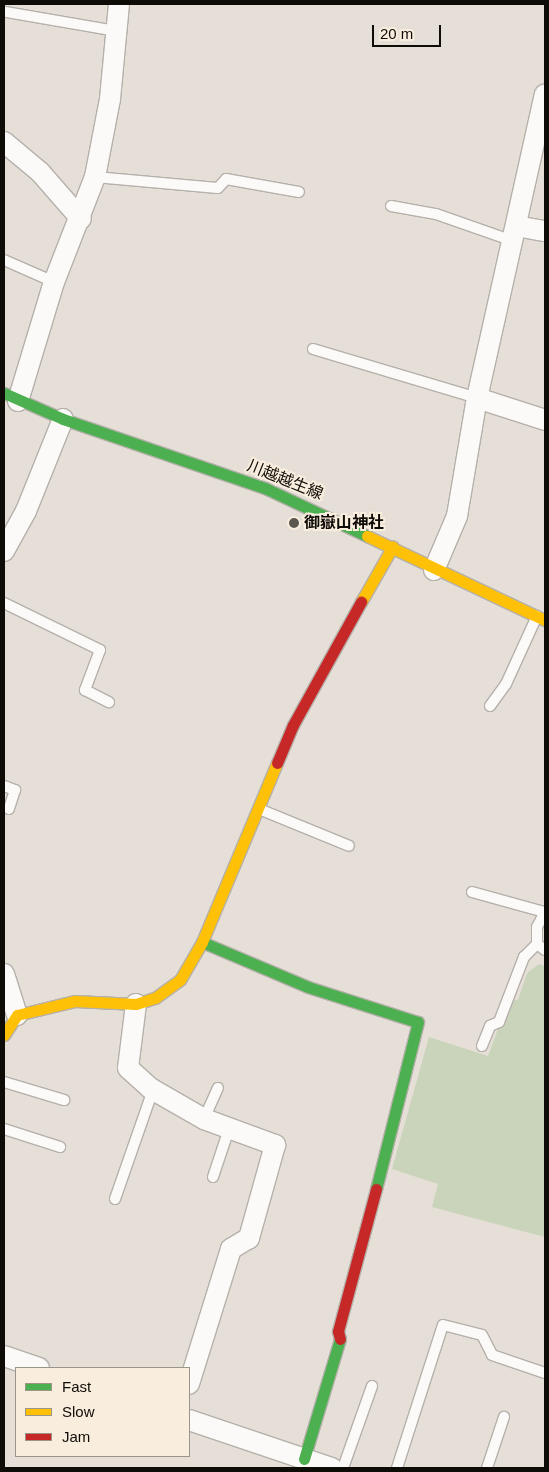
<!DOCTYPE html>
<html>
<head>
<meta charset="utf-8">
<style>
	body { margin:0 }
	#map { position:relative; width:549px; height:1472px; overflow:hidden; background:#e5dfd7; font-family:Helvetica,"Noto Sans JP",sans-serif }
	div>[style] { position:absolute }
	.green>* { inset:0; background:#cad4ba }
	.roads { filter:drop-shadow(1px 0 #b5b0aa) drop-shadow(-1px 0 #b5b0aa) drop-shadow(0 1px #b5b0aa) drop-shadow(0 -1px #b5b0aa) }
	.lane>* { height:10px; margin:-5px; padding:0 5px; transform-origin:5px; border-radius:5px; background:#fbfaf9 }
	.street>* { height:20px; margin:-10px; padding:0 10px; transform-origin:10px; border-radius:10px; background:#fbfaf9 }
	.fast>* { height:11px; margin:-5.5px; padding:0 5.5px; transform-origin:5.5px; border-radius:5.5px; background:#4caf50 }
	.slow>* { height:11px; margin:-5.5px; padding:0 5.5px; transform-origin:5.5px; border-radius:5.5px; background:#ffc107 }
	.jam>* { height:11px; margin:-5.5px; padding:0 5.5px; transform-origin:5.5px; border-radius:5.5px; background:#c62828 }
	.dots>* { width:14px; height:14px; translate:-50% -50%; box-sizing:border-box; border:2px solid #f9eede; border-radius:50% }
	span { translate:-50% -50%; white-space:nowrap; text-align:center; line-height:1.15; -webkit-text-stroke:4px #f9eede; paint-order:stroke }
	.street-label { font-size:16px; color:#0f0c07 }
	.poi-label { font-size:16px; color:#0f0c07; font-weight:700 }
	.left { translate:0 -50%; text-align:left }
	.frame { position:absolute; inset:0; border:5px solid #0f0c07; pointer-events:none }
	.legend { position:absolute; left:15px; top:1367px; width:175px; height:90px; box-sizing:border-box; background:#f9eede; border:1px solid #9b9488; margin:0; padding:6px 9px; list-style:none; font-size:15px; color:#0f0c07 }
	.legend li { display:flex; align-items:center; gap:10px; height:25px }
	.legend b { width:25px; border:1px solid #9b9488 }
	.scale { position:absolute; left:372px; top:25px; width:69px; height:22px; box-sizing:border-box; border:2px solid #0f0c07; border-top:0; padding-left:6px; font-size:15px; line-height:18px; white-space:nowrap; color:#0f0c07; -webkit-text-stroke:4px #f9eede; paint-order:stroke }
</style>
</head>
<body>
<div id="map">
	<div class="green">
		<i style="clip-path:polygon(539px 964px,545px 966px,545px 1237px,432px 1207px,438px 1184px,392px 1169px,429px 1037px,488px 1056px,509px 999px,518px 1000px,527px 973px)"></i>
	</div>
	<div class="roads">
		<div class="lane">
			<i style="left:6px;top:12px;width:112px;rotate:9.8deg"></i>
			<i style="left:95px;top:177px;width:123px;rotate:5.1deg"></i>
			<i style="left:218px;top:188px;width:12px;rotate:-48deg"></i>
			<i style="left:226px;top:179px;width:74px;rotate:10.1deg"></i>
			<i style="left:391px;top:206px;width:46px;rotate:10.1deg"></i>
			<i style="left:436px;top:214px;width:82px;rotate:19.3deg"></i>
			<i style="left:4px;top:260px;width:55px;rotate:23.7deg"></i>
			<i style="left:313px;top:349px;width:171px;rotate:16.6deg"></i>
			<i style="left:4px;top:603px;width:107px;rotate:26.1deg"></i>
			<i style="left:100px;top:650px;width:43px;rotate:110.6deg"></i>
			<i style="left:85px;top:690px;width:27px;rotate:27deg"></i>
			<i style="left:490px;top:706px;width:27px;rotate:-54deg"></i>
			<i style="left:506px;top:684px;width:75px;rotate:-65.5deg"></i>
			<i style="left:4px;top:786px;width:12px;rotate:20deg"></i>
			<i style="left:15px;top:790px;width:20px;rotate:108deg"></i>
			<i style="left:259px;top:809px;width:97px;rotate:22.3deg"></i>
			<i style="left:472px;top:892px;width:75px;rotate:15.5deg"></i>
			<i style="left:545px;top:912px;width:17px;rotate:118deg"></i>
			<i style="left:537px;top:927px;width:17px;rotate:90deg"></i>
			<i style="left:537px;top:944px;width:10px;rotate:37deg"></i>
			<i style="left:482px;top:1046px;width:22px;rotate:-68deg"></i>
			<i style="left:490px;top:1026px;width:10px;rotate:-24deg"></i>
			<i style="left:499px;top:1022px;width:70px;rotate:-69deg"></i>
			<i style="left:524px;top:957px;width:18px;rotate:-45deg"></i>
			<i style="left:4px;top:1082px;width:63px;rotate:16.7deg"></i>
			<i style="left:204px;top:1119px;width:34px;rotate:-66deg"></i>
			<i style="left:4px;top:1129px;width:59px;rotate:17.8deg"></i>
			<i style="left:213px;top:1177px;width:51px;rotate:-71.6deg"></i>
			<i style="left:115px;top:1199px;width:115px;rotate:-70.8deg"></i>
			<i style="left:343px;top:1468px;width:87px;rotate:-70.5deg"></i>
			<i style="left:397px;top:1468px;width:150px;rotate:-72.2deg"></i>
			<i style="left:443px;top:1325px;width:40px;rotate:14.4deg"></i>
			<i style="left:482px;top:1335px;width:22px;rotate:63deg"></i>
			<i style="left:492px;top:1355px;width:56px;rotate:18.8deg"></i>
			<i style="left:487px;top:1468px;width:54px;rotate:-71.6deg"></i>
		</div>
		<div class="street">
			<i style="left:4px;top:142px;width:47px;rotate:39.8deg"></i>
			<i style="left:40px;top:172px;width:62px;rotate:48.9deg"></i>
			<i style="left:516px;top:226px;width:29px;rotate:10deg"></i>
			<i style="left:477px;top:398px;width:71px;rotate:17.9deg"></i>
			<i style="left:18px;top:401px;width:124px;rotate:-73.2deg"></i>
			<i style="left:54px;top:282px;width:113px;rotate:-68.7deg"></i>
			<i style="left:95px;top:177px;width:79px;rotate:-79.1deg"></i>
			<i style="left:110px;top:99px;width:95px;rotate:-84.6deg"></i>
			<i style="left:4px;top:551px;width:46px;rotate:-61.2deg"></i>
			<i style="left:26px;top:511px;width:99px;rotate:-68.1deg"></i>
			<i style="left:434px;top:570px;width:59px;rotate:-66.9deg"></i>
			<i style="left:457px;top:516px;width:120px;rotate:-80.4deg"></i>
			<i style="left:477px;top:398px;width:311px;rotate:-77.4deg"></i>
			<i style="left:4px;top:974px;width:43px;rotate:72.4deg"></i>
			<i style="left:136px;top:1004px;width:64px;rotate:97.1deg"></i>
			<i style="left:128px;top:1068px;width:30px;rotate:42deg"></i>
			<i style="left:150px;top:1088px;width:62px;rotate:29.9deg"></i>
			<i style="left:204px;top:1119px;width:76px;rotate:20.1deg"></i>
			<i style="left:275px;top:1145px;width:97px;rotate:105.6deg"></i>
			<i style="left:249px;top:1238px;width:21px;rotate:149deg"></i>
			<i style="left:231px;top:1249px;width:141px;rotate:107.3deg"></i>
			<i style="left:4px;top:1356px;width:37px;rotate:19deg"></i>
			<i style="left:189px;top:1420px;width:151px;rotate:18.6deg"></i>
		</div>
		<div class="fast">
			<i style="left:4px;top:393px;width:64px;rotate:23.8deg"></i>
			<i style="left:63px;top:419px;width:213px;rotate:18.9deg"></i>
			<i style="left:265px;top:488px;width:113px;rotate:25.2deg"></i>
			<i style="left:202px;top:942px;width:115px;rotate:23deg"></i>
			<i style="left:308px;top:987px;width:115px;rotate:17.7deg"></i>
			<i style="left:418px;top:1022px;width:172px;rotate:104.1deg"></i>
			<i style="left:304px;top:1459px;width:125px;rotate:-73.3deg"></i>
		</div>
		<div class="slow">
			<i style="left:367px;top:536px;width:197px;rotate:25.3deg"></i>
			<i style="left:361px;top:602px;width:64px;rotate:-60.3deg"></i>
			<i style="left:4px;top:1035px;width:24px;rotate:-57deg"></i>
			<i style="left:17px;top:1015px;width:60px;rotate:-13.6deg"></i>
			<i style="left:75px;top:1001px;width:61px;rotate:2.8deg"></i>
			<i style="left:136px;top:1004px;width:20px;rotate:-18deg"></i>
			<i style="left:155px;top:998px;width:31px;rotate:-36deg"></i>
			<i style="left:180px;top:980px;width:44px;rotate:-59.9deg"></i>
			<i style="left:202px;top:942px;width:194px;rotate:-67.3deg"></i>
		</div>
		<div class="jam">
			<i style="left:277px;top:763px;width:41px;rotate:-67.2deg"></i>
			<i style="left:293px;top:725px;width:141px;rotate:-61.1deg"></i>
			<i style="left:340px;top:1339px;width:8px;rotate:-104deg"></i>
			<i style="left:338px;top:1331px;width:147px;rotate:-75deg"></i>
		</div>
	</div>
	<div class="dots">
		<i style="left:294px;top:523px;background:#5a5650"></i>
	</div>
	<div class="street-label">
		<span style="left:285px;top:480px;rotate:22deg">川越越生線</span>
	</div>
	<div class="poi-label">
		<span class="left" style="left:304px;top:523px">御嶽山神社</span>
	</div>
	<div class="frame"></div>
	<ul class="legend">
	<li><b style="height:6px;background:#4caf50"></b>Fast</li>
	<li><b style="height:6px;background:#ffc107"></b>Slow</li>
	<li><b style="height:6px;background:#c62828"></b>Jam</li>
	</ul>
	<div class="scale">20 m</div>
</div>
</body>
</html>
